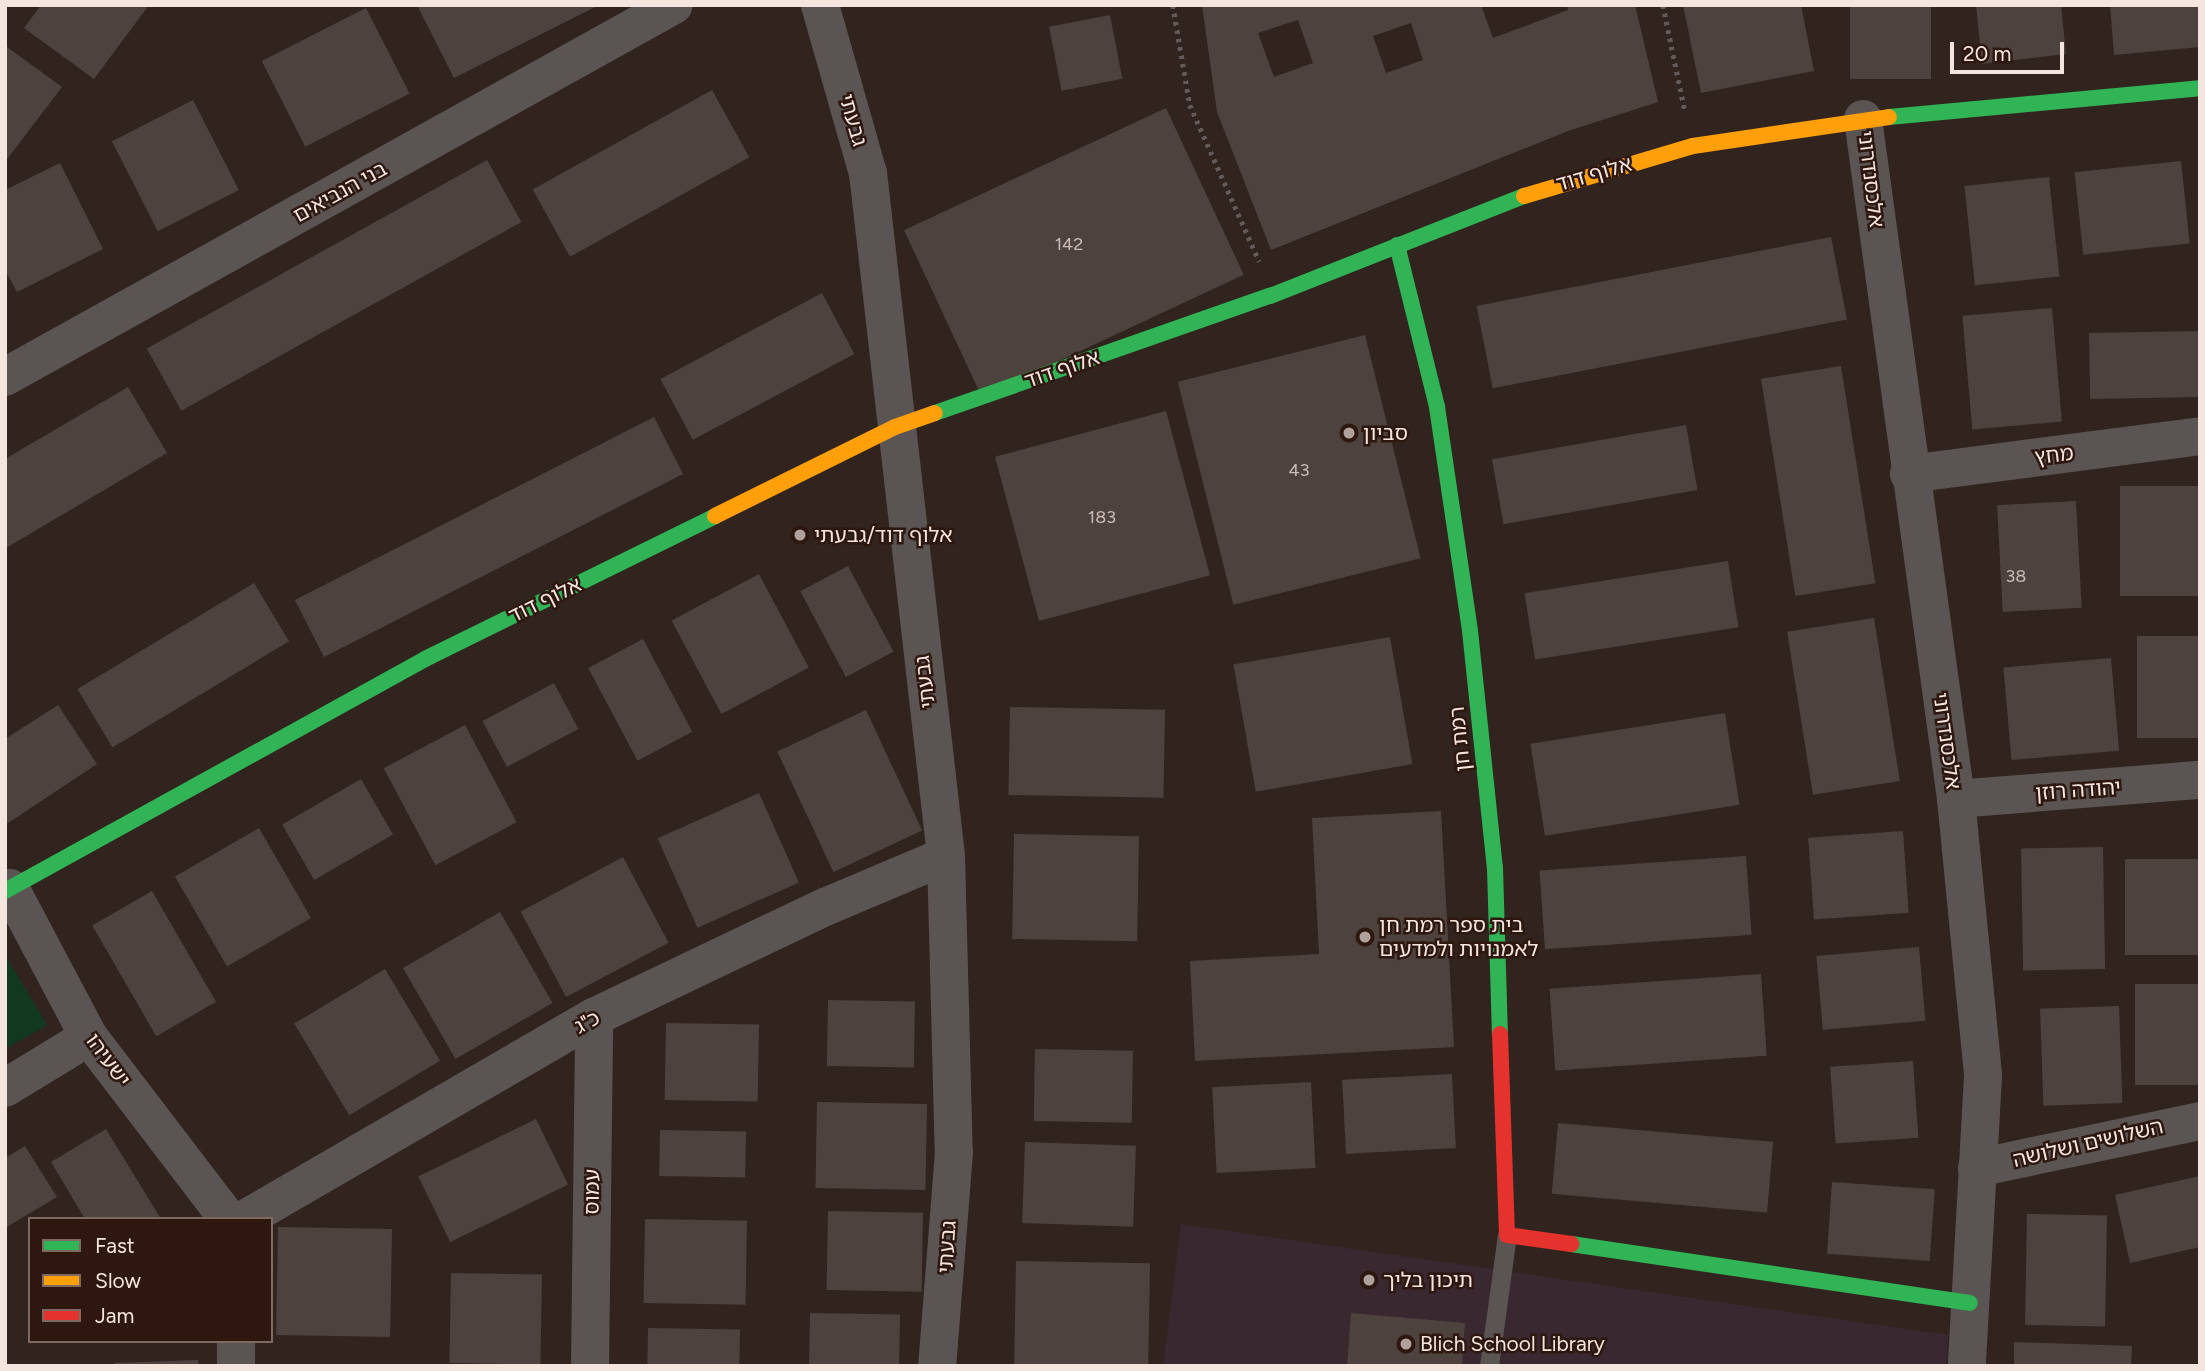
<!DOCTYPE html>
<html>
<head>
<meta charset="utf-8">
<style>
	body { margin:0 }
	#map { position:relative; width:2205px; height:1371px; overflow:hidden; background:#31241f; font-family:Figtree,"Noto Sans Hebrew",sans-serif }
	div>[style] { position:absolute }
	.education>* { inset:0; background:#39282f }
	.green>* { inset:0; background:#113920 }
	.building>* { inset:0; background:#4e423e; transform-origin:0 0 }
	.path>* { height:4.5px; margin-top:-2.25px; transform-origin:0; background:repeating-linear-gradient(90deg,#635b5a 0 3.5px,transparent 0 8.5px) }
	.lane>* { height:19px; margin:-9.5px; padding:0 9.5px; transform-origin:9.5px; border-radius:9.5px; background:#5a5453 }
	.street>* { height:38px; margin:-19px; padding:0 19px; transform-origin:19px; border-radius:19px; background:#5a5453 }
	.fast>* { height:16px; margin:-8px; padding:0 8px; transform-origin:8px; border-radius:8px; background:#30b455 }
	.slow>* { height:16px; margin:-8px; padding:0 8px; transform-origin:8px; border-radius:8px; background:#ff9f0a }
	.jam>* { height:16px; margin:-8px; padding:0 8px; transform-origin:8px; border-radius:8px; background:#e5322d }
	.dots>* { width:19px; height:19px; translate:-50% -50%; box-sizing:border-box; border:4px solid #2e170f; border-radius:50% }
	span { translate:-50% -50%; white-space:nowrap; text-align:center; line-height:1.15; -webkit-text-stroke:5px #2e170f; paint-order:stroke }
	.number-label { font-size:18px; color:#cbbcb7 }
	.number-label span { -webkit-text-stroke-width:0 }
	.street-label { font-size:21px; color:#f5e5df }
	.poi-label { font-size:21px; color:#f5e5df }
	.left { translate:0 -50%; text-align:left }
	.frame { position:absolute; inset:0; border:7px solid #f5e5df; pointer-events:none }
	.legend { position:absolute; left:28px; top:1217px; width:245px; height:126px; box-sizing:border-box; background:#2e170f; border:2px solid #7e6962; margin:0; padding:9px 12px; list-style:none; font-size:21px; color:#f5e5df }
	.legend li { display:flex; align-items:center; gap:14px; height:35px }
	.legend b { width:35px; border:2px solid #7e6962 }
	.scale { position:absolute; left:1950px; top:42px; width:114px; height:32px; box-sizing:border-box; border:4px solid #f5e5df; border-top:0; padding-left:9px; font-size:21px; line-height:24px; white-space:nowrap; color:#f5e5df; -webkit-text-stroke:5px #2e170f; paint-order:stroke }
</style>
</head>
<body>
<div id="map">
	<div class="education">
		<i style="clip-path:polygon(1181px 1224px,1948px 1335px,1946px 1366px,1163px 1366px)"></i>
	</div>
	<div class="green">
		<i style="clip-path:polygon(5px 955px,47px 1025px,5px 1049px)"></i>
	</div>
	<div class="building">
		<i style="clip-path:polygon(41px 5px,149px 5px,94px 79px,24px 28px)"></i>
		<i style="clip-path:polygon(417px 5px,599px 5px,454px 78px)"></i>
		<i style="clip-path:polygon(evenodd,1202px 5px,1481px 5px,1493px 38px,1568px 10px,1567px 5px,1635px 5px,1658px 102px,1568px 131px,1271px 250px,1217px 112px,1202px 5px,1298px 20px,1313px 63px,1274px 77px,1258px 33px,1298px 20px,1202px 5px,1411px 23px,1423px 60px,1386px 73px,1373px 36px,1411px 23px)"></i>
		<i style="clip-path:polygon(1683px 5px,1801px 5px,1814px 71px,1701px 93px)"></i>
		<i style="left:1850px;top:5px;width:81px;height:74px"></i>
		<i style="clip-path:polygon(1976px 5px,2061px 5px,2066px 54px,1982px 64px)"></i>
		<i style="clip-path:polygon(2110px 5px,2200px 5px,2200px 47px,2114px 55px)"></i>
		<i style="left:366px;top:8px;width:96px;height:117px;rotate:63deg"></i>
		<i style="left:1110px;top:15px;width:65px;height:62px;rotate:79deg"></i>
		<i style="clip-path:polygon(7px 47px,62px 87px,5px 162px,5px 49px)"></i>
		<i style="left:712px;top:90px;width:77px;height:205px;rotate:61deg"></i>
		<i style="left:193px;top:100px;width:101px;height:91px;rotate:63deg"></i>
		<i style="left:1166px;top:108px;width:184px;height:289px;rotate:65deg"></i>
		<i style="left:487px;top:160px;width:71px;height:389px;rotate:61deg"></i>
		<i style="left:2181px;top:161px;width:83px;height:107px;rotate:84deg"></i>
		<i style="clip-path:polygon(60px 163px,103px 249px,17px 292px,5px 270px,5px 190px)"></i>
		<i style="left:2049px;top:177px;width:100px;height:85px;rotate:84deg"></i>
		<i style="left:1831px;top:237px;width:84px;height:361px;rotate:79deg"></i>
		<i style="left:822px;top:293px;width:69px;height:183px;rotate:62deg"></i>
		<i style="left:2052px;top:308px;width:114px;height:90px;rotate:85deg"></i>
		<i style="left:2199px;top:331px;width:66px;height:110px;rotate:89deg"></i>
		<i style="left:1365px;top:335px;width:230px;height:193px;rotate:76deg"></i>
		<i style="left:1841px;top:366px;width:220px;height:81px;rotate:81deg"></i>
		<i style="clip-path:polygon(128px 387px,167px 453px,6px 548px,5px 459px)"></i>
		<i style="left:1166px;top:411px;width:170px;height:177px;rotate:75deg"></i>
		<i style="left:654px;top:417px;width:64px;height:403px;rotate:63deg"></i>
		<i style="left:1686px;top:425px;width:66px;height:197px;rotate:80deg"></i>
		<i style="left:2200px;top:486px;width:110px;height:80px;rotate:90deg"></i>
		<i style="left:2076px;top:501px;width:107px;height:79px;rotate:87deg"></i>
		<i style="left:1728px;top:561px;width:67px;height:206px;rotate:81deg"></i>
		<i style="left:848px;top:566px;width:97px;height:54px;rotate:62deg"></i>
		<i style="left:759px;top:574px;width:106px;height:99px;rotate:62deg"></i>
		<i style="left:254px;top:583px;width:68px;height:206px;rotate:59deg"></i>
		<i style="left:1874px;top:618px;width:165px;height:88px;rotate:81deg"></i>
		<i style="left:2200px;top:636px;width:102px;height:63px;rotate:90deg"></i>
		<i style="left:1390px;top:637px;width:129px;height:159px;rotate:80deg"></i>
		<i style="left:643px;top:639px;width:105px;height:62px;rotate:62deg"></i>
		<i style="left:2111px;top:658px;width:93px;height:108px;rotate:85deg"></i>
		<i style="left:554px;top:683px;width:52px;height:81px;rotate:62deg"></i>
		<i style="clip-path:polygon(58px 705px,97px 764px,5px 825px,5px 739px)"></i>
		<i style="left:1010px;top:707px;width:155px;height:88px;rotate:1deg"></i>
		<i style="left:866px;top:710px;width:133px;height:98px;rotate:65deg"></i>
		<i style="left:1725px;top:713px;width:93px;height:197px;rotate:81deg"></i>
		<i style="left:465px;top:725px;width:110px;height:92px;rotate:62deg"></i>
		<i style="left:361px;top:779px;width:64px;height:91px;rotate:60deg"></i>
		<i style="left:759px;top:793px;width:98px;height:111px;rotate:66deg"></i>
		<i style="clip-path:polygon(1441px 811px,1454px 1047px,1195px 1061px,1190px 961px,1319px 954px,1312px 818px)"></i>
		<i style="left:259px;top:828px;width:104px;height:97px;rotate:60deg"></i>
		<i style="left:1903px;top:831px;width:82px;height:95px;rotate:86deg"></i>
		<i style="left:1014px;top:834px;width:125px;height:105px;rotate:1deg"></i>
		<i style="left:2103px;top:847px;width:122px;height:82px;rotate:89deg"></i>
		<i style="left:1746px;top:856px;width:79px;height:207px;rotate:86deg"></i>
		<i style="left:623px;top:857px;width:97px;height:116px;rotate:62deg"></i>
		<i style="left:2200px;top:859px;width:96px;height:75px;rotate:90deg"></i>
		<i style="left:152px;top:891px;width:128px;height:69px;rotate:60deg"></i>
		<i style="left:500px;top:912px;width:105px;height:112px;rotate:60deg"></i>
		<i style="left:1919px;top:947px;width:74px;height:103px;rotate:85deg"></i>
		<i style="left:385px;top:969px;width:107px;height:106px;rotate:59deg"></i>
		<i style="left:1761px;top:974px;width:82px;height:212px;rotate:86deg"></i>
		<i style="left:2200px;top:984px;width:101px;height:65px;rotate:90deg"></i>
		<i style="left:828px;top:1000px;width:87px;height:66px;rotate:1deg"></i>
		<i style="left:2119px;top:1006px;width:97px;height:79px;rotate:88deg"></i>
		<i style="left:666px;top:1023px;width:93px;height:77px;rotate:1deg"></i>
		<i style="left:1035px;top:1049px;width:98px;height:72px;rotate:1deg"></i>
		<i style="left:1913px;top:1061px;width:77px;height:83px;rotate:86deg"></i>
		<i style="left:1452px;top:1074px;width:74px;height:110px;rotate:87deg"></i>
		<i style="left:1311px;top:1082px;width:86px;height:99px;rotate:87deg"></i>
		<i style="left:817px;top:1102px;width:110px;height:86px;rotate:1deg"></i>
		<i style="left:536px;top:1119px;width:73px;height:131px;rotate:64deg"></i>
		<i style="left:1558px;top:1123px;width:216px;height:71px;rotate:5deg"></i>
		<i style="clip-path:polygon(106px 1129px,161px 1219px,85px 1219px,51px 1162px)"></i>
		<i style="left:660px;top:1130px;width:86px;height:46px;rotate:1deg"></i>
		<i style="left:1025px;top:1142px;width:111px;height:81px;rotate:2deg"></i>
		<i style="clip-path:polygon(25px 1146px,57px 1197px,5px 1228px,5px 1158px)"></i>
		<i style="clip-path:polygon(2200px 1176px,2200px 1247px,2130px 1263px,2115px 1195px)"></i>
		<i style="left:1832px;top:1182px;width:103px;height:72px;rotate:4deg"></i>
		<i style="left:828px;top:1211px;width:95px;height:79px;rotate:1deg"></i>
		<i style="left:2027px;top:1214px;width:80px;height:111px;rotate:1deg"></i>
		<i style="left:645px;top:1219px;width:102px;height:84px;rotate:1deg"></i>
		<i style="left:278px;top:1227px;width:114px;height:108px;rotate:1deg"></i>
		<i style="left:1016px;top:1261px;width:134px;height:105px;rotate:1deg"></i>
		<i style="left:451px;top:1273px;width:91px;height:90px;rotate:1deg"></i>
		<i style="left:810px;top:1313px;width:90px;height:53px;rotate:1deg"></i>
		<i style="clip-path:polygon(1351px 1313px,1465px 1323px,1462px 1366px,1347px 1366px)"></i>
		<i style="left:648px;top:1328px;width:92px;height:38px;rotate:1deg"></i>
		<i style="clip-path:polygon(2014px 1342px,2132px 1346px,2131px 1366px,2014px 1366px)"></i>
		<i style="clip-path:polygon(198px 1360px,199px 1366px,114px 1366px,114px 1363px)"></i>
	</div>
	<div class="path">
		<i style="left:1173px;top:5px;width:101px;rotate:80.4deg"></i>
		<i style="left:1190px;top:105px;width:171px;rotate:66.1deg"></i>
		<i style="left:1663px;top:5px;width:108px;rotate:78.3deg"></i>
	</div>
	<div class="lane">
		<i style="left:1489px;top:1366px;width:132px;rotate:-82.2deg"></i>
	</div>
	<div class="street">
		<i style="left:820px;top:5px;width:175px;rotate:74.1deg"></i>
		<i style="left:868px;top:173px;width:687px;rotate:83.48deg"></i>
		<i style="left:946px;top:856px;width:296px;rotate:88.5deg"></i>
		<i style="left:954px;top:1152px;width:215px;rotate:94.5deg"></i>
		<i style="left:1863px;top:119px;width:686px;rotate:82.21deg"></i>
		<i style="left:1956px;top:799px;width:278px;rotate:84.4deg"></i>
		<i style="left:1983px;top:1076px;width:290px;rotate:93.2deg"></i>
		<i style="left:5px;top:377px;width:765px;rotate:-29.08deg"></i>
		<i style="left:1909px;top:474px;width:293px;rotate:-7.4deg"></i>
		<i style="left:1956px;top:799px;width:245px;rotate:-4.5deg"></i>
		<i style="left:10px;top:888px;width:169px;rotate:62.1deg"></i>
		<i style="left:89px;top:1037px;width:229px;rotate:52.6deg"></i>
		<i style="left:5px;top:1088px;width:98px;rotate:-31.3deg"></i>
		<i style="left:1977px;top:1168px;width:228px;rotate:-11.9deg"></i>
		<i style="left:245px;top:1219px;width:403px;rotate:-30.1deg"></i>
		<i style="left:594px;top:1017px;width:256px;rotate:-25.5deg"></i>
		<i style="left:825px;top:907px;width:131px;rotate:-22.9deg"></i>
		<i style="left:236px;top:1341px;width:25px;rotate:90deg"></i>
		<i style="left:590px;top:1366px;width:349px;rotate:-89.3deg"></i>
	</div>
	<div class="fast">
		<i style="left:1889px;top:117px;width:312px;rotate:-5.3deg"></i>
		<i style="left:1397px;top:245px;width:167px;rotate:76.1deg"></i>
		<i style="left:1437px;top:407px;width:226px;rotate:81.6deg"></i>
		<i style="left:1470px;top:631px;width:238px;rotate:84deg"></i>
		<i style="left:1495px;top:868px;width:166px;rotate:88.3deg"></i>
		<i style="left:935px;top:413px;width:355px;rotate:-19.3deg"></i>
		<i style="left:1270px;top:296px;width:273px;rotate:-21.5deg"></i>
		<i style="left:5px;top:891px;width:480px;rotate:-28.9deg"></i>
		<i style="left:425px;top:659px;width:323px;rotate:-26.2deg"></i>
		<i style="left:1571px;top:1244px;width:403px;rotate:8.4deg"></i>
	</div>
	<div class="slow">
		<i style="left:1524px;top:196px;width:176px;rotate:-16.5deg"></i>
		<i style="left:1693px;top:146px;width:198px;rotate:-8.4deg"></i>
		<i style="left:715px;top:516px;width:201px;rotate:-26.3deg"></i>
		<i style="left:895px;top:427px;width:42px;rotate:-19.3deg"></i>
	</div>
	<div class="jam">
		<i style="left:1500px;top:1034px;width:201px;rotate:88deg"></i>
		<i style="left:1507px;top:1235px;width:65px;rotate:8deg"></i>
	</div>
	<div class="dots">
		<i style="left:1349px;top:433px;background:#b0a19c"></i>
		<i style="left:800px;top:535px;background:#b0a19c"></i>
		<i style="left:1365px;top:937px;background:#b0a19c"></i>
		<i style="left:1369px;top:1280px;background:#b0a19c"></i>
		<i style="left:1406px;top:1344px;background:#b0a19c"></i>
	</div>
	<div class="number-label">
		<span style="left:1069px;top:244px">142</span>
		<span style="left:1299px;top:470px">43</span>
		<span style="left:1102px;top:517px">183</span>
		<span style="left:2016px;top:576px">38</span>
	</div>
	<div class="street-label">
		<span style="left:853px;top:120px;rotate:74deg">גבעתי</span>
		<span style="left:1594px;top:174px;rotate:-16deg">אלוף דוד</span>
		<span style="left:1871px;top:179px;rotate:83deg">אלכסנדרוני</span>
		<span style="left:340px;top:192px;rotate:-29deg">בני הנביאים</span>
		<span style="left:1062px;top:369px;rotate:-19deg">אלוף דוד</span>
		<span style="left:2054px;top:455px;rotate:-7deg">מחץ</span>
		<span style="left:545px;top:600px;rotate:-26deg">אלוף דוד</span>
		<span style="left:925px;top:682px;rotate:-97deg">גבעתי</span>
		<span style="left:1460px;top:739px;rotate:-96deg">רמת חן</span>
		<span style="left:1947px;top:741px;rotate:82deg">אלכסנדרוני</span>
		<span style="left:2078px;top:790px;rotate:-4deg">יהודה רוזן</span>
		<span style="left:587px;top:1022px;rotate:-29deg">כ"ג</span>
		<span style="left:108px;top:1060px;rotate:54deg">ישעיהו</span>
		<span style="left:2088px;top:1143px;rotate:-13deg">השלושים ושלושה</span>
		<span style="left:592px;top:1192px;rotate:-89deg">עמוס</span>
		<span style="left:947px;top:1247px;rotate:-86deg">גבעתי</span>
	</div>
	<div class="poi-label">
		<span class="left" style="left:1363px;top:433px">סביון</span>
		<span class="left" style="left:814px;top:535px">אלוף דוד/גבעתי</span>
		<span class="left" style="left:1379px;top:937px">בית ספר רמת חן<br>לאמנויות ולמדעים</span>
		<span class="left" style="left:1383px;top:1280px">תיכון בליך</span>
		<span class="left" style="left:1420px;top:1344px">Blich School Library</span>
	</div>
	<div class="frame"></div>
	<ul class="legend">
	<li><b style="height:9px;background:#30b455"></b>Fast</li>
	<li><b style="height:9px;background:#ff9f0a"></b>Slow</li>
	<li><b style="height:9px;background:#e5322d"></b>Jam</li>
	</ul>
	<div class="scale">20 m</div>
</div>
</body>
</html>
